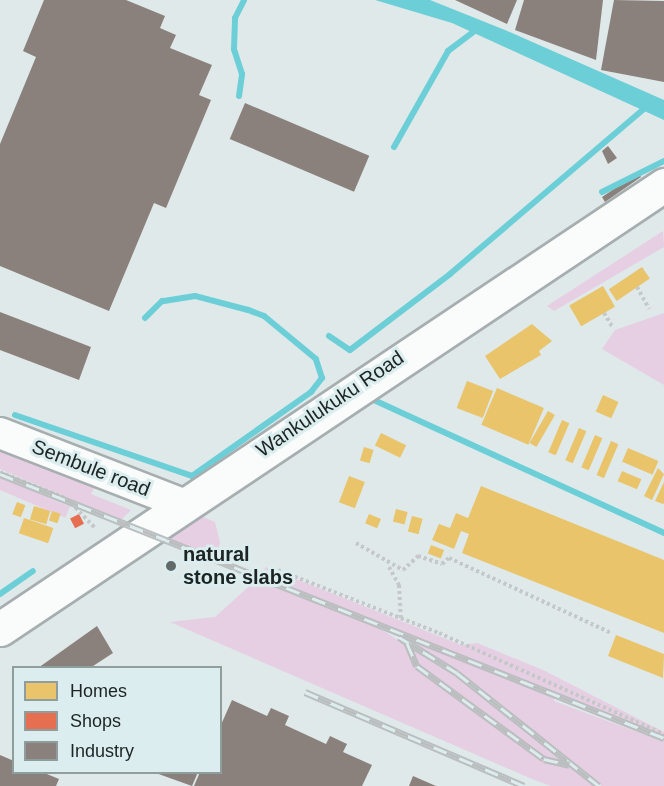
<!DOCTYPE html>
<html>
<head>
<meta charset="utf-8">
<style>
	body { margin:0 }
	#map { position:relative; width:664px; height:786px; overflow:hidden; background:#dfe9ea; font-family:Helvetica,sans-serif }
	div>[style] { position:absolute }
	.green>* { inset:0; background:#e6cee3; transform-origin:0 0 }
	.water>* { inset:0; background:#6ccfd7 }
	.homes>* { inset:0; background:#e9c46a; transform-origin:0 0 }
	.shops>* { inset:0; background:#e76f51; transform-origin:0 0 }
	.industry>* { inset:0; background:#8a817c; transform-origin:0 0 }
	.stream>* { height:6px; margin:-3px; padding:0 3px; transform-origin:3px; border-radius:3px; background:#6ccfd7 }
	.path>* { height:4px; margin-top:-2px; transform-origin:0; background:repeating-linear-gradient(90deg,#c5c8c8 0 3px,transparent 0 6px) }
	.roads { filter:drop-shadow(2px 0 #a7aeaf) drop-shadow(-2px 0 #a7aeaf) drop-shadow(0 2px #a7aeaf) drop-shadow(0 -2px #a7aeaf) }
	.minor>* { height:30px; margin:-15px; padding:0 15px; transform-origin:15px; border-radius:15px; background:#fafcfc }
	.major>* { height:33px; margin:-16.5px; padding:0 16.5px; transform-origin:16.5px; border-radius:16.5px; background:#fafcfc }
	.rail>* { height:7px; margin-top:-3.5px; transform-origin:0; background:repeating-linear-gradient(90deg,#dbedee 0 14px,#babebe 0 28px); box-sizing:border-box; border-block:2px solid #babebe }
	.dots>* { width:16px; height:16px; translate:-50% -50%; box-sizing:border-box; border:3px solid #dbedee; border-radius:50% }
	span { translate:-50% -50%; white-space:nowrap; text-align:center; line-height:1.15; -webkit-text-stroke:6px #dbedee; paint-order:stroke }
	.street-label { font-size:20px; color:#1d2424 }
	.poi-label { font-size:20px; color:#1d2424; font-weight:700 }
	.left { translate:0 -50%; text-align:left }
	.legend { position:absolute; left:12px; top:666px; width:210px; height:108px; box-sizing:border-box; background:#dbedee; border:2px solid #8f9d9d; margin:0; padding:8px 10px; list-style:none; font-size:18px; color:#1d2424 }
	.legend li { display:flex; align-items:center; gap:12px; height:30px }
	.legend b { width:30px; border:2px solid #8f9d9d }
</style>
</head>
<body>
<div id="map">
	<div class="green">
		<i style="clip-path:polygon(663px 231px,664px 247px,554px 311px,547px 306px)"></i>
		<i style="clip-path:polygon(664px 313px,664px 385px,602px 349px,615px 330px)"></i>
		<i style="clip-path:polygon(0 439px,101px 477px,91px 494px,131px 510px,121px 520px,0 469px)"></i>
		<i style="left:0;top:477px;width:76px;height:12px;rotate:23deg"></i>
		<i style="clip-path:polygon(194px 513px,215px 522px,220px 542px,216px 561px,131px 528px)"></i>
		<i style="clip-path:polygon(266px 567px,461px 645px,477px 643px,543px 670px,664px 732px,664px 737px,259px 577px)"></i>
		<i style="clip-path:polygon(256px 580px,371px 623px,455px 676px,598px 786px,551px 786px,532px 779px,170px 622px,215px 617px)"></i>
		<i style="clip-path:polygon(384px 626px,555px 697px,554px 701px,664px 742px,664px 786px,602px 786px,457px 671px)"></i>
	</div>
	<div class="water">
		<i style="clip-path:polygon(375px 0,430px 0,505px 30px,664px 100px,664px 120px,452px 23px)"></i>
	</div>
	<div class="homes">
		<i style="left:642px;top:267px;width:14px;height:40px;rotate:56deg"></i>
		<i style="left:603px;top:286px;width:24px;height:39px;rotate:60deg"></i>
		<i style="clip-path:polygon(532px 324px,552px 341px,539px 351px,541px 355px,500px 379px,485px 356px)"></i>
		<i style="left:467px;top:381px;width:28px;height:29px;rotate:21deg"></i>
		<i style="left:497px;top:388px;width:51px;height:40px;rotate:23deg"></i>
		<i style="left:603px;top:395px;width:17px;height:18px;rotate:24deg"></i>
		<i style="left:548px;top:411px;width:8px;height:37px;rotate:30deg"></i>
		<i style="left:562px;top:420px;width:8px;height:35px;rotate:23deg"></i>
		<i style="left:579px;top:428px;width:8px;height:35px;rotate:23deg"></i>
		<i style="left:381px;top:433px;width:28px;height:14px;rotate:26deg"></i>
		<i style="left:595px;top:435px;width:8px;height:35px;rotate:23deg"></i>
		<i style="left:611px;top:441px;width:8px;height:37px;rotate:23deg"></i>
		<i style="left:364px;top:447px;width:10px;height:14px;rotate:17deg"></i>
		<i style="left:628px;top:448px;width:33px;height:15px;rotate:23deg"></i>
		<i style="clip-path:polygon(658px 468px,664px 474px,652px 500px,644px 496px)"></i>
		<i style="left:622px;top:471px;width:21px;height:11px;rotate:23deg"></i>
		<i style="left:349px;top:476px;width:17px;height:28px;rotate:21deg"></i>
		<i style="clip-path:polygon(664px 482px,664px 503px,663px 504px,655px 501px)"></i>
		<i style="clip-path:polygon(481px 486px,664px 560px,664px 633px,462px 553px,469px 534px,461px 531px,454px 549px,432px 540px,439px 524px,450px 528px,456px 513px,468px 518px)"></i>
		<i style="left:17px;top:502px;width:9px;height:13px;rotate:21deg"></i>
		<i style="left:34px;top:506px;width:17px;height:14px;rotate:17deg"></i>
		<i style="left:396px;top:509px;width:12px;height:13px;rotate:14deg"></i>
		<i style="left:52px;top:511px;width:9px;height:10px;rotate:18deg"></i>
		<i style="left:369px;top:514px;width:13px;height:10px;rotate:23deg"></i>
		<i style="left:412px;top:516px;width:11px;height:16px;rotate:15deg"></i>
		<i style="left:24px;top:518px;width:31px;height:16px;rotate:19deg"></i>
		<i style="left:431px;top:545px;width:14px;height:9px;rotate:21deg"></i>
		<i style="clip-path:polygon(616px 635px,664px 654px,663px 678px,608px 656px)"></i>
	</div>
	<div class="shops">
		<i style="left:79px;top:514px;width:11px;height:10px;rotate:63deg"></i>
	</div>
	<div class="industry">
		<i style="clip-path:polygon(44px 0,126px 0,165px 16px,160px 28px,176px 35px,170px 48px,212px 65px,199px 95px,211px 100px,166px 208px,154px 203px,109px 311px,0 266px,0 144px,36px 57px,23px 51px)"></i>
		<i style="clip-path:polygon(455px 0,517px 0,507px 24px)"></i>
		<i style="clip-path:polygon(524px 0,603px 0,596px 60px,515px 30px)"></i>
		<i style="clip-path:polygon(614px 0,664px 1px,664px 82px,601px 70px)"></i>
		<i style="left:245px;top:103px;width:135px;height:39px;rotate:23deg"></i>
		<i style="clip-path:polygon(608px 146px,617px 158px,608px 164px,602px 151px)"></i>
		<i style="clip-path:polygon(638px 173px,641px 177px,605px 202px,602px 197px)"></i>
		<i style="clip-path:polygon(0 312px,91px 347px,79px 380px,0 350px)"></i>
		<i style="clip-path:polygon(97px 626px,113px 653px,90px 668px,38px 668px)"></i>
		<i style="clip-path:polygon(232px 700px,267px 716px,271px 708px,289px 716px,285px 725px,326px 744px,330px 736px,347px 744px,343px 752px,372px 765px,362px 786px,194px 786px,200px 772px,220px 772px,220px 727px)"></i>
		<i style="clip-path:polygon(0 755px,14px 761px,14px 772px,42px 772px,59px 779px,56px 786px,0 786px)"></i>
		<i style="clip-path:polygon(153px 772px,198px 772px,192px 786px)"></i>
		<i style="clip-path:polygon(413px 776px,436px 786px,409px 786px)"></i>
	</div>
	<div class="stream">
		<i style="left:239px;top:96px;width:22px;rotate:-82deg"></i>
		<i style="left:242px;top:74px;width:26px;rotate:-108deg"></i>
		<i style="left:234px;top:49px;width:31px;rotate:-88deg"></i>
		<i style="left:235px;top:18px;width:20px;rotate:-63deg"></i>
		<i style="left:394px;top:147px;width:110px;rotate:-60.6deg"></i>
		<i style="left:448px;top:51px;width:36px;rotate:-37deg"></i>
		<i style="left:602px;top:192px;width:69px;rotate:-26.6deg"></i>
		<i style="left:329px;top:336px;width:25px;rotate:34deg"></i>
		<i style="left:350px;top:350px;width:126px;rotate:-37.2deg"></i>
		<i style="left:450px;top:274px;width:256px;rotate:-40.4deg"></i>
		<i style="left:365px;top:396px;width:329px;rotate:24.6deg"></i>
		<i style="left:15px;top:415px;width:187px;rotate:19deg"></i>
		<i style="left:192px;top:476px;width:146px;rotate:-35.2deg"></i>
		<i style="left:311px;top:392px;width:18px;rotate:-52deg"></i>
		<i style="left:322px;top:378px;width:20px;rotate:-108deg"></i>
		<i style="left:316px;top:359px;width:67px;rotate:-140.4deg"></i>
		<i style="left:264px;top:316px;width:17px;rotate:-159deg"></i>
		<i style="left:248px;top:310px;width:55px;rotate:-165.2deg"></i>
		<i style="left:195px;top:296px;width:33px;rotate:171deg"></i>
		<i style="left:162px;top:301px;width:24px;rotate:135deg"></i>
		<i style="left:0;top:594px;width:40px;rotate:-34.9deg"></i>
	</div>
	<div class="path">
		<i style="left:637px;top:287px;width:25px;rotate:61deg"></i>
		<i style="left:604px;top:313px;width:17px;rotate:59deg"></i>
		<i style="left:0;top:472px;width:72px;rotate:21.9deg"></i>
		<i style="left:67px;top:499px;width:42px;rotate:46deg"></i>
		<i style="left:356px;top:543px;width:54px;rotate:29.9deg"></i>
		<i style="left:403px;top:570px;width:21px;rotate:-43deg"></i>
		<i style="left:418px;top:556px;width:25px;rotate:18deg"></i>
		<i style="left:442px;top:564px;width:9px;rotate:-41deg"></i>
		<i style="left:449px;top:558px;width:179px;rotate:24.8deg"></i>
		<i style="left:389px;top:567px;width:21px;rotate:61deg"></i>
		<i style="left:399px;top:585px;width:34px;rotate:87deg"></i>
		<i style="left:278px;top:570px;width:173px;rotate:21.4deg"></i>
		<i style="left:439px;top:633px;width:247px;rotate:24.2deg"></i>
	</div>
	<div class="roads">
		<div class="minor">
			<i style="left:0;top:433px;width:196px;rotate:21.2deg"></i>
		</div>
		<div class="major">
			<i style="left:0;top:629px;width:799px;rotate:-33.77deg"></i>
		</div>
	</div>
	<div class="rail">
		<i style="left:0;top:474px;width:715px;rotate:21.68deg"></i>
		<i style="left:399px;top:637px;width:68px;rotate:31.8deg"></i>
		<i style="left:457px;top:673px;width:181px;rotate:38.5deg"></i>
		<i style="left:407px;top:643px;width:25px;rotate:67deg"></i>
		<i style="left:417px;top:666px;width:157px;rotate:36.2deg"></i>
		<i style="left:544px;top:759px;width:26px;rotate:13deg"></i>
		<i style="left:305px;top:692px;width:238px;rotate:23.2deg"></i>
	</div>
	<div class="dots">
		<i style="left:171px;top:566px;background:#616969"></i>
	</div>
	<div class="street-label">
		<span style="left:330px;top:404px;rotate:-34deg">Wankulukuku Road</span>
		<span style="left:91px;top:468px;rotate:21deg">Sembule road</span>
	</div>
	<div class="poi-label">
		<span class="left" style="left:183px;top:566px">natural<br>stone slabs</span>
	</div>
	<ul class="legend">
	<li><b style="height:16px;background:#e9c46a"></b>Homes</li>
	<li><b style="height:16px;background:#e76f51"></b>Shops</li>
	<li><b style="height:16px;background:#8a817c"></b>Industry</li>
	</ul>
</div>
</body>
</html>
